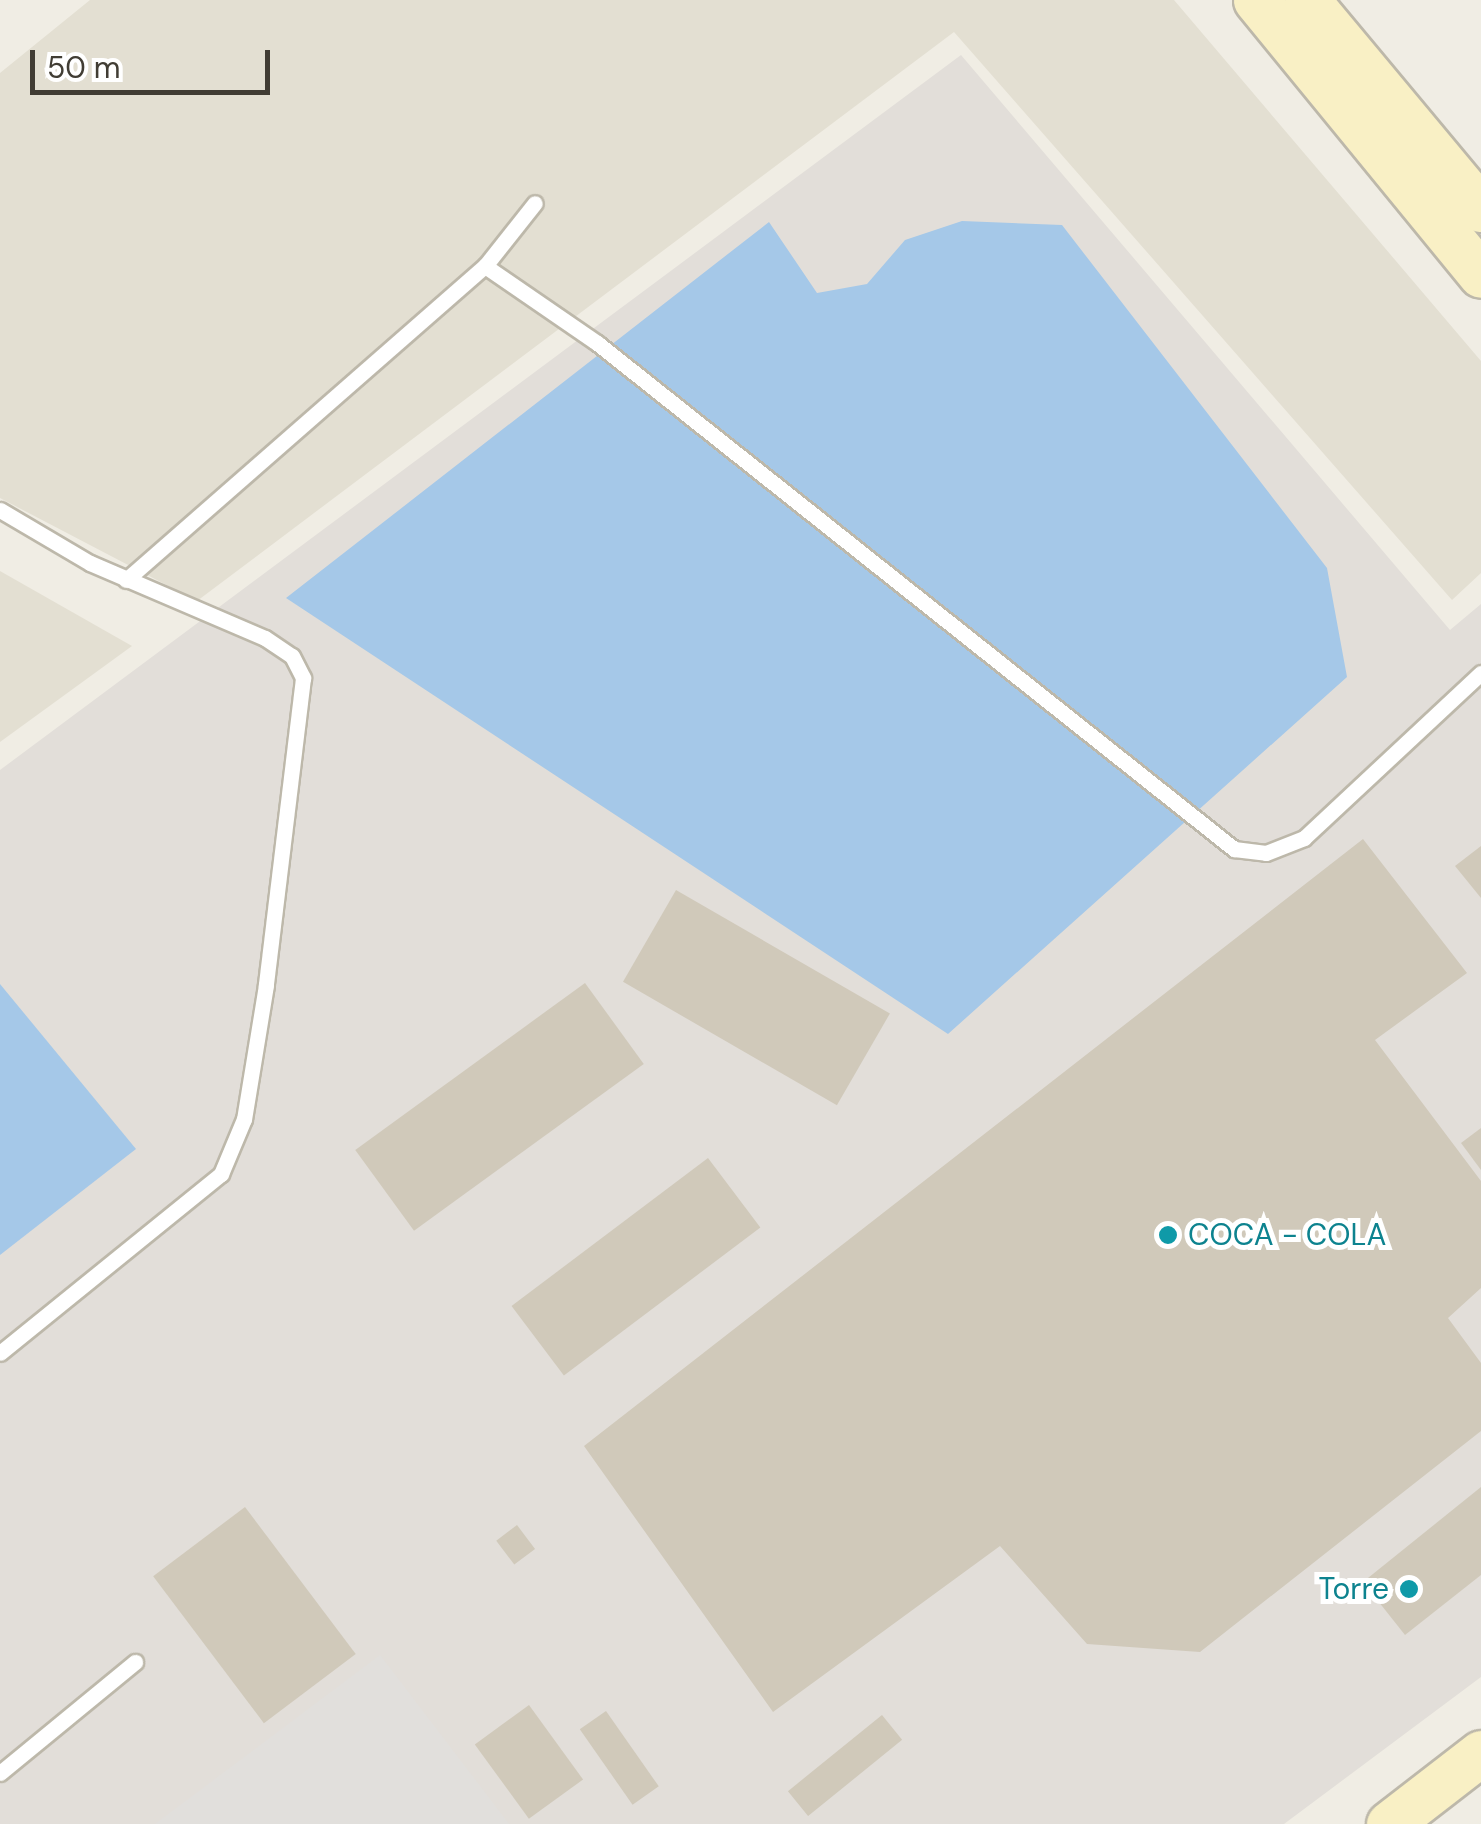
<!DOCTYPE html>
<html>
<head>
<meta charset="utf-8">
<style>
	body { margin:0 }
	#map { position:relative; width:1481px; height:1824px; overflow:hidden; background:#f0ede4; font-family:"DM Sans",sans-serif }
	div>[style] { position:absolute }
	.residential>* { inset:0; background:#e3dfd2 }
	.industrial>* { inset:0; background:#e2ded9 }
	.parking>* { inset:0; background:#e1dfdc }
	.water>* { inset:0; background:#a5c8e8 }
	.building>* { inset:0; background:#d0c9ba; transform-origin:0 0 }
	.roads { filter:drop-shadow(2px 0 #bdb8aa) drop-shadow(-2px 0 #bdb8aa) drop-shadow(0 2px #bdb8aa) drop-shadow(0 -2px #bdb8aa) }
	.lane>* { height:15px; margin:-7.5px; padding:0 7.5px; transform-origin:7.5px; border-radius:7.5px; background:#fff }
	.secondary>* { height:45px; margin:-22.5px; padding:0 22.5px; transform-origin:22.5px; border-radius:22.5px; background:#f9f0c5 }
	.dots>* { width:28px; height:28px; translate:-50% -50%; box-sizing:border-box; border:5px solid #fff; border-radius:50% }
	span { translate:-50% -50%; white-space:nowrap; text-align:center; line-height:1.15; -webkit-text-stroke:10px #fff; paint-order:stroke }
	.culture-label { font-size:30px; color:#0d838f }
	.left { translate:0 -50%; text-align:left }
	.right { translate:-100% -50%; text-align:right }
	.scale { position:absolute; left:30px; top:50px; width:240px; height:45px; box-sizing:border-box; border:5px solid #413d34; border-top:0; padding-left:12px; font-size:30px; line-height:35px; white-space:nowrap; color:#413d34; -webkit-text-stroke:8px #fff; paint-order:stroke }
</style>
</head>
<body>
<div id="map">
	<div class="residential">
		<i style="clip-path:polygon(90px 0,1174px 0,1481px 361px,1481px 573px,1452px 600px,954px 32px,197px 601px,0 498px,0 73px)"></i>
		<i style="clip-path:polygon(0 571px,132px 646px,0 742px)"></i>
	</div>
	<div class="industrial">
		<i style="clip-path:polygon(961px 55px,1450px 630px,1481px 604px,1481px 1677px,1284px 1824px,0 1824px,0 770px)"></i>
	</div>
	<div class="parking">
		<i style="clip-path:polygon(380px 1655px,509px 1824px,155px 1824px)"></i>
	</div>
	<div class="water">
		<i style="clip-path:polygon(962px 221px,1062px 225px,1327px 568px,1347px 677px,948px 1034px,286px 598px,769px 222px,817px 293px,867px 284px,905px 240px)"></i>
		<i style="clip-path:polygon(0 984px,136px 1149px,0 1255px)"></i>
	</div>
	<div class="building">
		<i style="clip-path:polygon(1363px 839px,1467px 973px,1375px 1040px,1481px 1181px,1481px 1288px,1448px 1318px,1481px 1363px,1481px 1431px,1200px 1652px,1087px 1644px,1000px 1546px,773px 1712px,584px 1446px)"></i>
		<i style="clip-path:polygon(1481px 846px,1481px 898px,1455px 866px)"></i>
		<i style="left:676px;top:890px;width:247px;height:106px;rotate:30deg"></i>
		<i style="left:585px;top:983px;width:100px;height:284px;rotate:54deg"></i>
		<i style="clip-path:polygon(1481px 1128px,1481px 1170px,1461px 1143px)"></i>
		<i style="left:708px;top:1158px;width:87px;height:246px;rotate:53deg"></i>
		<i style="clip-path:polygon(1481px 1487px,1481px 1575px,1405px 1635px,1363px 1582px)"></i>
		<i style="left:245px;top:1507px;width:184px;height:115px;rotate:53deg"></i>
		<i style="left:517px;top:1525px;width:30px;height:26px;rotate:53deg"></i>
		<i style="left:529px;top:1705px;width:92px;height:67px;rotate:54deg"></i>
		<i style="left:606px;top:1711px;width:92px;height:32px;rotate:55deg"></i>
		<i style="left:882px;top:1715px;width:32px;height:121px;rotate:51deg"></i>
	</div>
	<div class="roads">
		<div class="lane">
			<i style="left:485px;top:266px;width:136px;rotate:34.5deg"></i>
			<i style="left:597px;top:343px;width:814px;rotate:38.46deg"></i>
			<i style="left:1234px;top:849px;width:32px;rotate:7deg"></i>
			<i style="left:1266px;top:853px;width:41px;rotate:-21.5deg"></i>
			<i style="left:1304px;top:838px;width:242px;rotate:-43deg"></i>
			<i style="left:0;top:510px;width:104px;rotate:30.5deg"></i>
			<i style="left:90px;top:563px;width:190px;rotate:23.2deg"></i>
			<i style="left:265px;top:638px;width:32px;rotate:34deg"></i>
			<i style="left:292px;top:656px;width:25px;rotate:63deg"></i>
			<i style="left:303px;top:678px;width:309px;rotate:96.9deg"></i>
			<i style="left:266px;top:985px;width:136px;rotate:99.3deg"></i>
			<i style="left:244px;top:1119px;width:60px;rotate:112.7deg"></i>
			<i style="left:221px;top:1174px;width:284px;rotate:141deg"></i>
			<i style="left:126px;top:580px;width:477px;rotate:-41.2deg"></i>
			<i style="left:485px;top:266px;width:80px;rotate:-51.6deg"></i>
			<i style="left:0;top:1773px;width:175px;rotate:-39.4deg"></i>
		</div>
		<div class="secondary">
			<i style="left:1256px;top:0;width:355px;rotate:50.7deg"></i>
			<i style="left:1307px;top:0;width:272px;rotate:50.2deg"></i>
			<i style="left:1389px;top:1824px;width:116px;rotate:-37.7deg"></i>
		</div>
	</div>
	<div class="dots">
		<i style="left:1168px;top:1235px;background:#0f9aa8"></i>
		<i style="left:1409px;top:1589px;background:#0f9aa8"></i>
	</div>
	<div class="culture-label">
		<span class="left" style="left:1188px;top:1235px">COCA - COLA</span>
		<span class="right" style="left:1389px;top:1589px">Torre</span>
	</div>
	<div class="scale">50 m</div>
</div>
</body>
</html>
